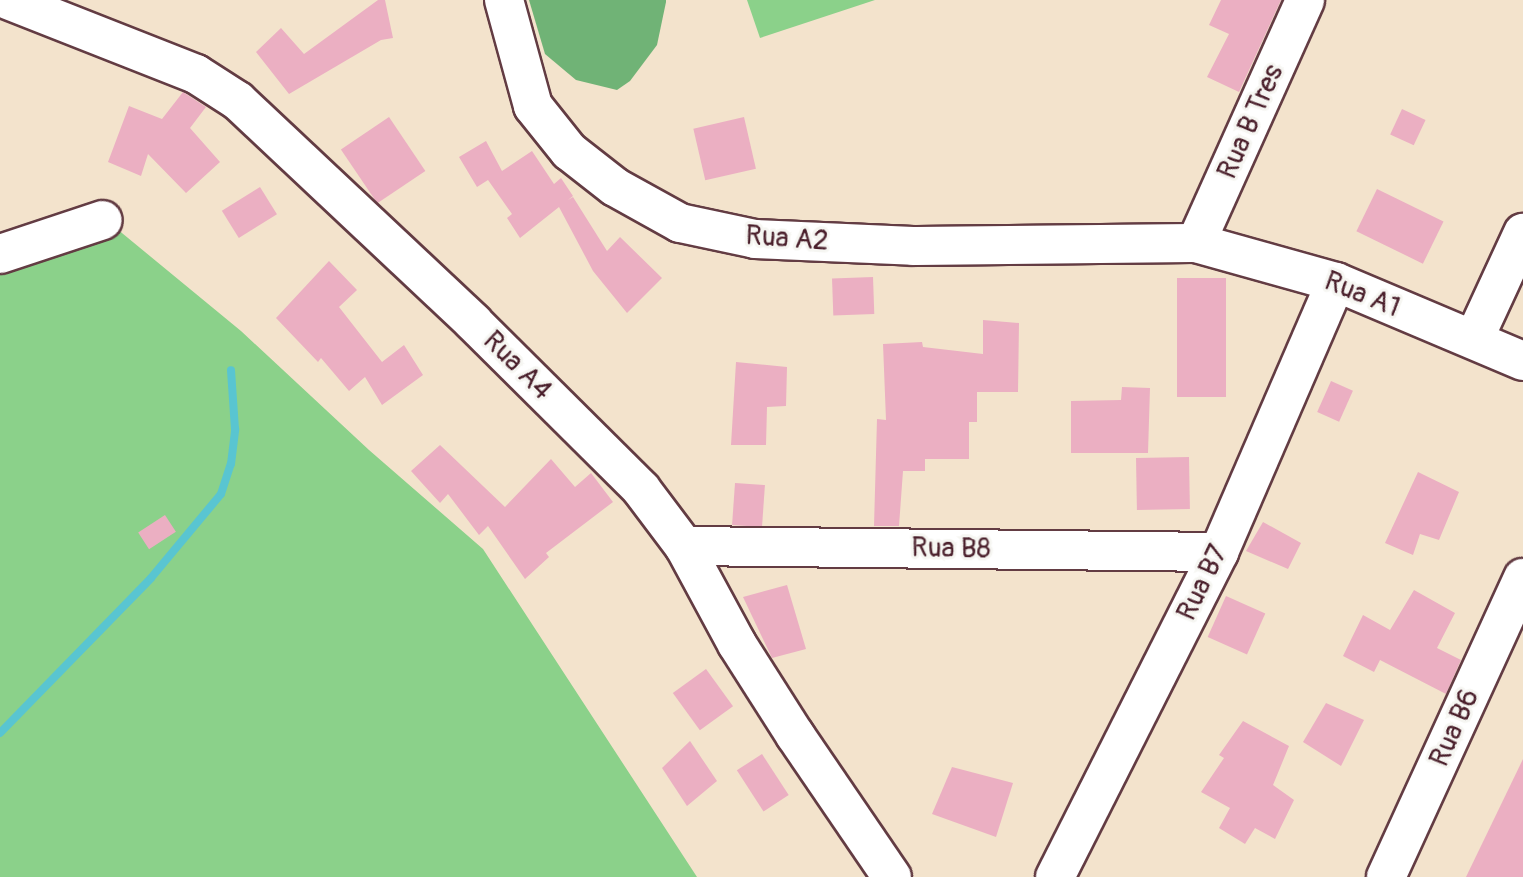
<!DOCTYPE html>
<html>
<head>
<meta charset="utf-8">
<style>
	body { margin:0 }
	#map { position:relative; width:1523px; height:877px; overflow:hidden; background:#f3e3cc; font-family:Pangolin,sans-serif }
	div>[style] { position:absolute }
	.green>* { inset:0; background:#8bd18a }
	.forest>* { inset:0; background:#70b376 }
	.stream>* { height:8px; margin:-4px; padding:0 4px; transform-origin:4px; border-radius:4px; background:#59c5d1 }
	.building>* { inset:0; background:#ebafc2; transform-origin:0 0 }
	.roads { filter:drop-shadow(2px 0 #633c43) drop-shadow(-2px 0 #633c43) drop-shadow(0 2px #633c43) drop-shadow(0 -2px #633c43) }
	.minor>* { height:38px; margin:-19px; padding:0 19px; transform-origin:19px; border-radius:19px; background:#fff }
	span { translate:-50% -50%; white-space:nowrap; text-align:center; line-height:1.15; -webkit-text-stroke:6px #f6f6f2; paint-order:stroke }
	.street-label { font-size:28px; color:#4a1f2b }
</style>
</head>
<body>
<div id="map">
	<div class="green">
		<i style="clip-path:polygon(747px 0,875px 0,760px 38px)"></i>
		<i style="clip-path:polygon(111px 224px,241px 331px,369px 450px,483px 549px,697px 877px,0 877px,0 262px)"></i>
	</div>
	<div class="forest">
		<i style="clip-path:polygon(529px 0,666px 0,666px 2px,657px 45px,630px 81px,617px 90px,576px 80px,545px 54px)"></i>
	</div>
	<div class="stream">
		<i style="left:0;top:733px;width:216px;rotate:-45.7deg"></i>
		<i style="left:151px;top:578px;width:109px;rotate:-50.2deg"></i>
		<i style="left:221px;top:494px;width:32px;rotate:-72deg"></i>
		<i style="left:231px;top:464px;width:35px;rotate:-83deg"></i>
		<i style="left:235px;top:429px;width:59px;rotate:-93.9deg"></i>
	</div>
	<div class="building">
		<i style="clip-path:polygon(378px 0,385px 0,393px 38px,381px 40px,289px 94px,256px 52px,281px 28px,304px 54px)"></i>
		<i style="clip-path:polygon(1221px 0,1281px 0,1239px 92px,1207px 77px,1229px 34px,1209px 25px)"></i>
		<i style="clip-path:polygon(183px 92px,206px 107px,190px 128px,220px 162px,186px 193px,148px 154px,141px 176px,108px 162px,129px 106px,162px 119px)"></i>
		<i style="left:1402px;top:109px;width:26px;height:28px;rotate:25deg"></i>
		<i style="left:389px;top:117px;width:65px;height:58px;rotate:56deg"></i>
		<i style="left:744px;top:117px;width:53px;height:52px;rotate:77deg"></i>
		<i style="clip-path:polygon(486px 141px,502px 171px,532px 151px,554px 184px,561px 178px,573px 196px,568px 200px,573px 197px,607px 251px,620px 237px,662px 278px,627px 313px,593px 271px,559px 207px,520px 238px,507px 218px,512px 214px,488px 180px,477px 187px,459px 157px)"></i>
		<i style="left:260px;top:187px;width:32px;height:45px;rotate:58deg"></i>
		<i style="left:1377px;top:189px;width:74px;height:47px;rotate:26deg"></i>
		<i style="clip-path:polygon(329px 261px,357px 290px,339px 307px,382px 362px,404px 345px,423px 375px,382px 405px,365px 377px,349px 391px,321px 358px,318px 362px,276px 318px)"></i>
		<i style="left:873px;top:277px;width:37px;height:41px;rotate:88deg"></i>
		<i style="left:1177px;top:278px;width:49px;height:119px"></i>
		<i style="clip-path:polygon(983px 320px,1019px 323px,1018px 392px,977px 392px,977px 422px,969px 422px,969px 459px,925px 459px,925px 471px,903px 471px,899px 526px,874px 526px,877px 419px,886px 420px,883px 344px,922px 342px,923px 347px,983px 354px)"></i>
		<i style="clip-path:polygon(736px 362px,787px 367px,786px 406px,767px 407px,766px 445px,731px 445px)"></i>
		<i style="left:1331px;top:381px;width:24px;height:34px;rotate:24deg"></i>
		<i style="clip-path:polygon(1122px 387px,1150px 388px,1148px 453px,1071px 453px,1071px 401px,1121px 400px)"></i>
		<i style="clip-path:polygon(440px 445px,505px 507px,551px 459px,575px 487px,591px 473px,613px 502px,546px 553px,549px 557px,525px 579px,488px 526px,479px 535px,448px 494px,440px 503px,411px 471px)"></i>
		<i style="left:1189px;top:457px;width:52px;height:53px;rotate:89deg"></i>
		<i style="clip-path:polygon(1418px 472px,1459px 492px,1439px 540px,1420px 534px,1413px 555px,1385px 543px)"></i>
		<i style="left:735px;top:483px;width:30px;height:42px;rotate:4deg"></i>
		<i style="left:165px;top:515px;width:20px;height:32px;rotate:57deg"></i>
		<i style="clip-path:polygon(1263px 522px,1301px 543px,1288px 569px,1246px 551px)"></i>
		<i style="clip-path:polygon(787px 585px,806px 649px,772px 658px,743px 597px)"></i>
		<i style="clip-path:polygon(1414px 590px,1455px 613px,1437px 648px,1461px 660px,1446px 694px,1380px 660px,1374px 672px,1343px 656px,1363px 615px,1390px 630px)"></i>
		<i style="left:1226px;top:596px;width:43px;height:45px;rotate:24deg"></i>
		<i style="left:706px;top:669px;width:46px;height:41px;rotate:54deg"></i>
		<i style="clip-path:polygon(1326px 703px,1364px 720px,1341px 766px,1303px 742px)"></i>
		<i style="clip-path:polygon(1243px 721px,1289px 746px,1273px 785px,1294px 800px,1275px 839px,1255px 828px,1245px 844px,1219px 828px,1230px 808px,1201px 792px,1224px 758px,1219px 755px)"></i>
		<i style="clip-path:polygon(690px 741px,717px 781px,687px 806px,662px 768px)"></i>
		<i style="left:762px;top:754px;width:49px;height:30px;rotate:57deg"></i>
		<i style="clip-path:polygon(1523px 759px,1523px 877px,1466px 877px)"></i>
		<i style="clip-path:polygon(952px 767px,1013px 783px,996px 837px,932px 814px)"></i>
	</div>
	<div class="roads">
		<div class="minor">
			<i style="left:8px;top:0;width:202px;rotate:21.5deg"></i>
			<i style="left:196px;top:74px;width:50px;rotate:32.7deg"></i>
			<i style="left:238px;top:101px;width:323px;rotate:43.2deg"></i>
			<i style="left:473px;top:322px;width:237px;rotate:44.8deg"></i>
			<i style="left:641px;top:489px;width:71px;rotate:53deg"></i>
			<i style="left:684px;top:546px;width:111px;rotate:61.6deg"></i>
			<i style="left:737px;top:644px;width:108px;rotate:57.5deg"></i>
			<i style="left:795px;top:735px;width:172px;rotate:55.7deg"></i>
			<i style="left:504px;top:0;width:110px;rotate:74.7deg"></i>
			<i style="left:533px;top:106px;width:58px;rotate:51.3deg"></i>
			<i style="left:569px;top:151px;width:58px;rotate:38deg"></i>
			<i style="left:615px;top:187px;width:74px;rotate:29deg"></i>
			<i style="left:680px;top:223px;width:77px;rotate:12deg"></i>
			<i style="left:755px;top:239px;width:158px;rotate:2.5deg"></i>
			<i style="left:913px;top:246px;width:283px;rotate:-0.6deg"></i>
			<i style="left:1196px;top:243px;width:145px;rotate:15.6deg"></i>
			<i style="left:1336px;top:282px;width:203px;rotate:22.9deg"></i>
			<i style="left:1196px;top:243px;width:266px;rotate:-65.8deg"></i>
			<i style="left:0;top:254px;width:108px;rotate:-18.3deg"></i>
			<i style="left:1474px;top:339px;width:117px;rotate:-65.2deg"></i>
			<i style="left:684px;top:546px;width:535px;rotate:0.64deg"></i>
			<i style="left:1055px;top:877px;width:364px;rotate:-63.2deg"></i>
			<i style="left:1219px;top:552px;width:294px;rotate:-66.6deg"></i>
			<i style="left:1386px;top:877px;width:329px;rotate:-65.4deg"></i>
		</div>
	</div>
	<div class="street-label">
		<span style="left:1251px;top:122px;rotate:-66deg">Rua B Tres</span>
		<span style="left:787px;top:239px;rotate:4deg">Rua A2</span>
		<span style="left:1362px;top:295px;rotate:22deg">Rua A1</span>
		<span style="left:517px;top:366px;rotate:45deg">Rua A4</span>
		<span style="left:951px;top:549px;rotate:1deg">Rua B8</span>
		<span style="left:1203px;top:583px;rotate:-64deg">Rua B7</span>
		<span style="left:1455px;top:728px;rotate:-66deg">Rua B6</span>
	</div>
</div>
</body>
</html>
